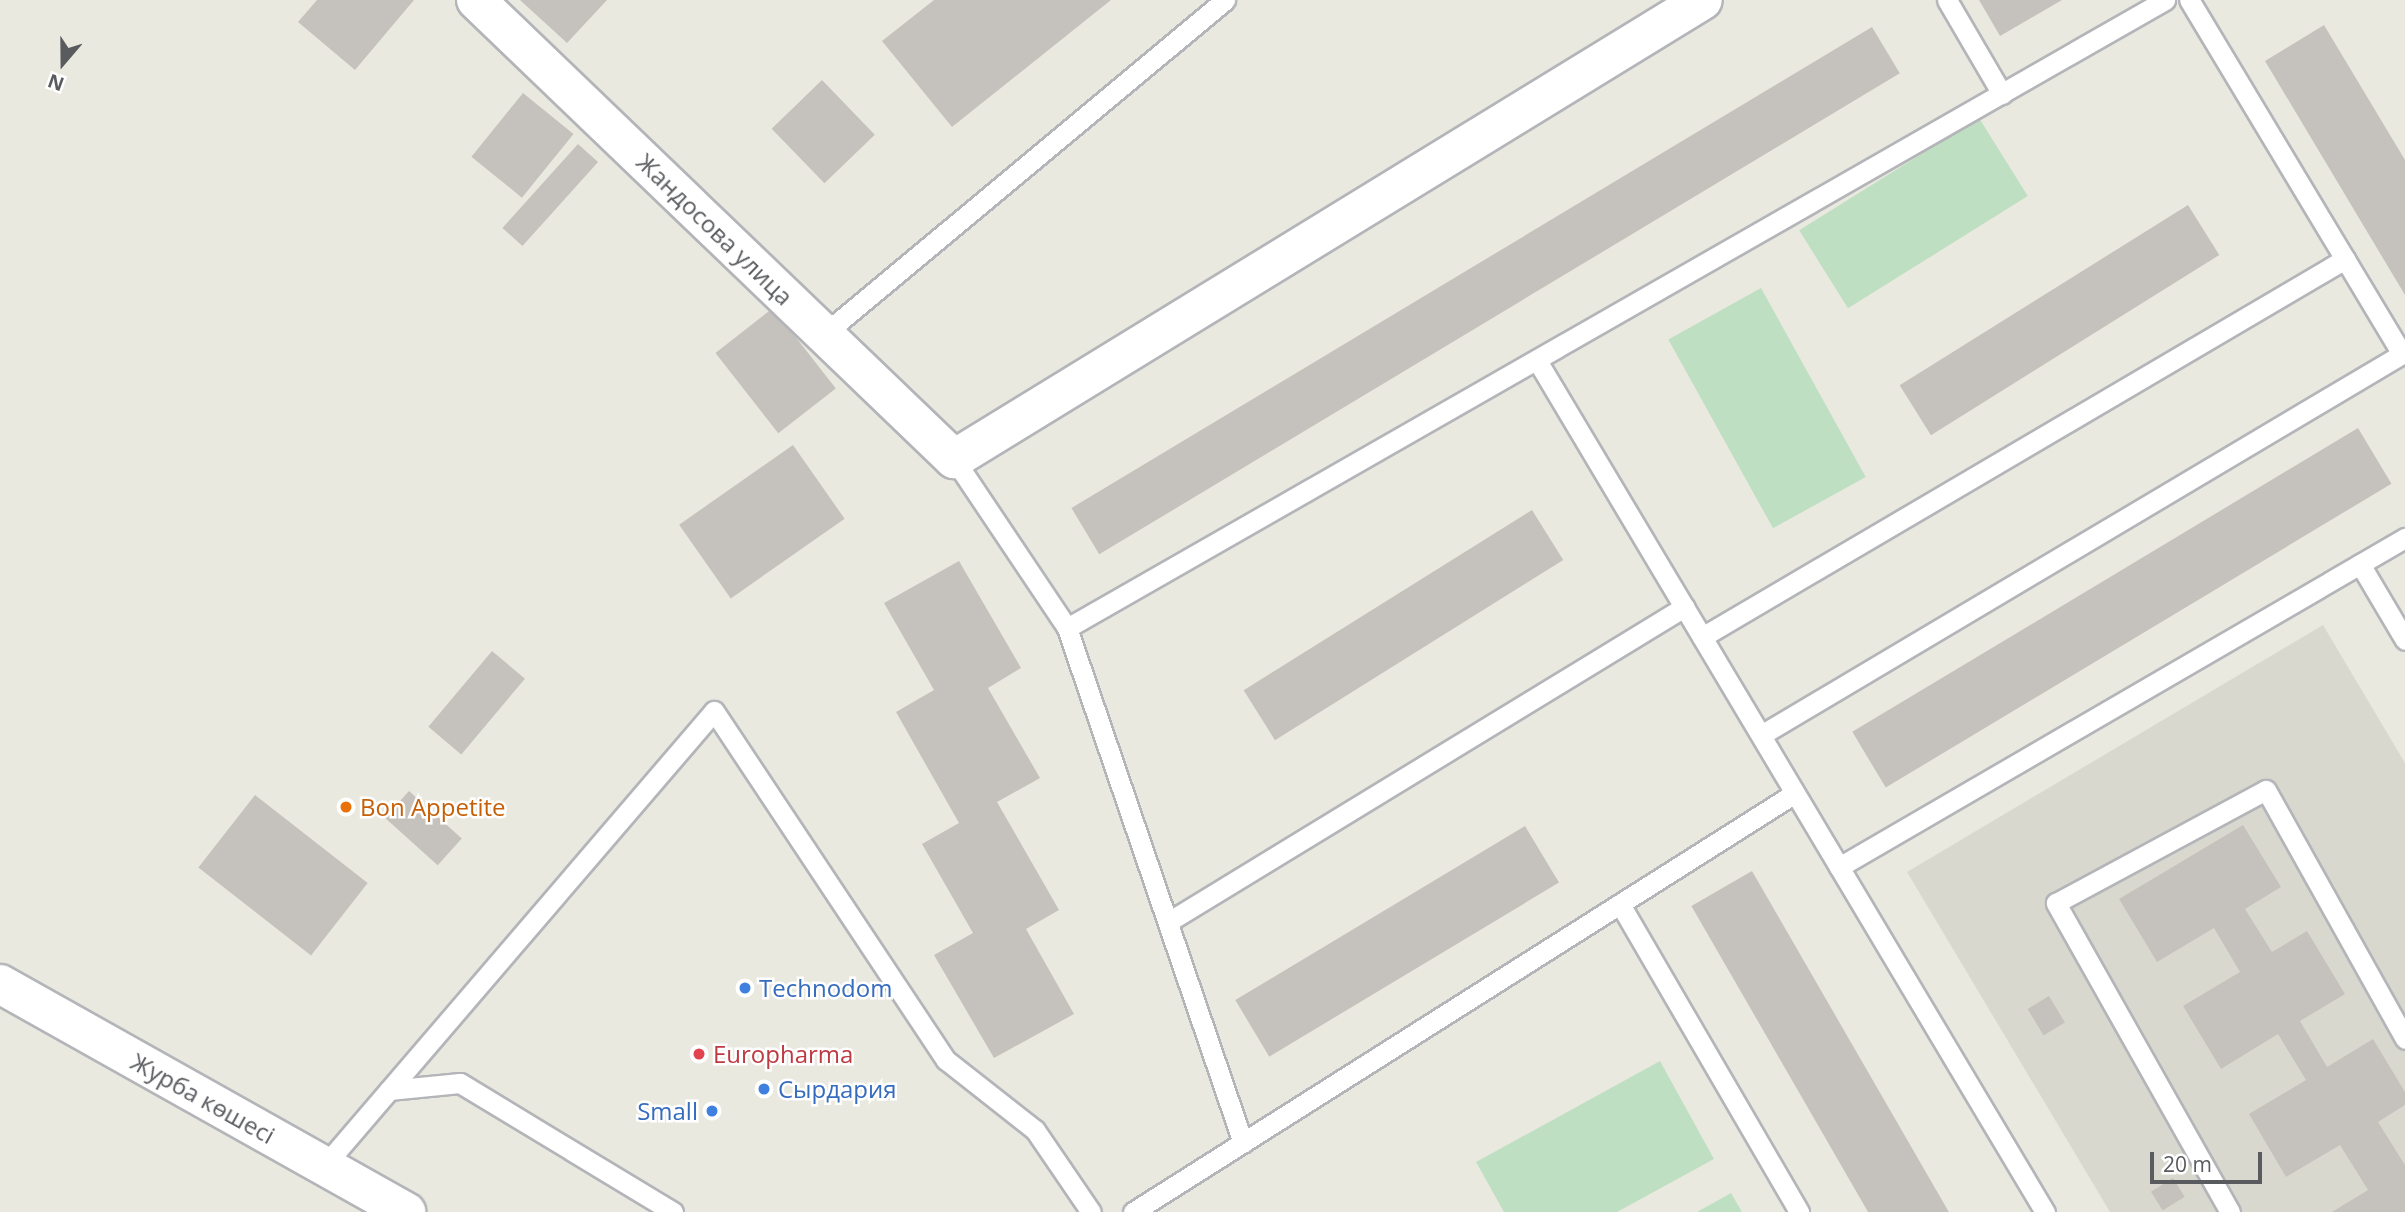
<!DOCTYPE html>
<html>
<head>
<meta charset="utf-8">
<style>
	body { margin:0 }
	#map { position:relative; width:2405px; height:1212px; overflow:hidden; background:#eae9e0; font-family:"Open Sans",sans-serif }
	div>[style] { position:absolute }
	.education>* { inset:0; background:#d9d8ce }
	.green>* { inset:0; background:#bfdfc2; transform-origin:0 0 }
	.building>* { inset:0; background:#c5c2bd; transform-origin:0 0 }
	.roads { filter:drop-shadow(2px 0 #b3b5b9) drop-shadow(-2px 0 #b3b5b9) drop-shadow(0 2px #b3b5b9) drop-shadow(0 -2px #b3b5b9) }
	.service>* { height:19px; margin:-9.5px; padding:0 9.5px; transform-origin:9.5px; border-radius:9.5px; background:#fff }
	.minor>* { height:38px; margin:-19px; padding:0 19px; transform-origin:19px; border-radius:19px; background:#fff }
	.tertiary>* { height:38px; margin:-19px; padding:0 19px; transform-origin:19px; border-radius:19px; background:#fff }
	.dots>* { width:19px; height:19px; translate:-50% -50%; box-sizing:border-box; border:4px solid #fff; border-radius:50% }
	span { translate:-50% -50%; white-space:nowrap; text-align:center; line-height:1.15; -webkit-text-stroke:5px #fff; paint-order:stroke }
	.street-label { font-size:24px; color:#595b5f }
	.food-label { font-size:24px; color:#c56008 }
	.left { translate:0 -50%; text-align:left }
	.shop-label { font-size:24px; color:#366cbe }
	.right { translate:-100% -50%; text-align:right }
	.health-label { font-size:24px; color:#be3a42 }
	.north { position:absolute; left:28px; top:28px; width:70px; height:70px; -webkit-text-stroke:5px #fff; paint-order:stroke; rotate:200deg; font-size:19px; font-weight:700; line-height:28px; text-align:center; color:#595b5f }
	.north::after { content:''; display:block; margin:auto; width:24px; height:32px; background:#595b5f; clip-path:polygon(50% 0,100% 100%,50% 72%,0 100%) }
	.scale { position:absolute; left:2150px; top:1152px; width:112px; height:32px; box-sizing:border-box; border:4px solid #595b5f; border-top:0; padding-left:9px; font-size:21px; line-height:24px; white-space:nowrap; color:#595b5f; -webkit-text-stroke:5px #fff; paint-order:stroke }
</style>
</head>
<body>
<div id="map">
	<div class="education">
		<i style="clip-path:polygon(2323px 625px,2405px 763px,2405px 1212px,2110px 1212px,1907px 872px)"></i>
	</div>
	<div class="green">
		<i style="left:1979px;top:118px;width:92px;height:212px;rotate:58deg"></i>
		<i style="left:1761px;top:288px;width:216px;height:106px;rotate:61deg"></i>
		<i style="clip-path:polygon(1660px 1061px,1714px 1159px,1617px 1212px,1504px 1212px,1476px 1162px)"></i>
		<i style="clip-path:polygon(1731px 1193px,1742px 1212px,1697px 1212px)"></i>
	</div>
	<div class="building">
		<i style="clip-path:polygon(317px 0,414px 0,355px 70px,298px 22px)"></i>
		<i style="clip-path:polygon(520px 0,607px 0,567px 43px)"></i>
		<i style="clip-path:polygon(934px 0,1111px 0,952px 127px,882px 41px)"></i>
		<i style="clip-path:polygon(1979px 0,2062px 0,2000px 36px)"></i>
		<i style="clip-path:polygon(2324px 25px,2405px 160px,2405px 295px,2265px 61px)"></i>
		<i style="left:1872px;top:27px;width:54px;height:934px;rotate:59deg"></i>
		<i style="left:822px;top:80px;width:76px;height:70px;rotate:46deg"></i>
		<i style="left:523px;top:93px;width:65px;height:82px;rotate:39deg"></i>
		<i style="left:578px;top:144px;width:27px;height:113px;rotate:42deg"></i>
		<i style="left:2188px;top:205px;width:59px;height:340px;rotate:58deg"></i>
		<i style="left:773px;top:308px;width:102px;height:73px;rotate:52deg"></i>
		<i style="left:2358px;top:428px;width:65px;height:590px;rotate:59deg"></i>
		<i style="left:793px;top:445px;width:90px;height:139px;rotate:55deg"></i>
		<i style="left:1532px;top:510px;width:59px;height:340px;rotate:58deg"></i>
		<i style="clip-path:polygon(959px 561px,1021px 668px,988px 688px,1040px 778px,997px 802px,1059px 910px,1026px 929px,1074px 1014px,994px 1058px,934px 955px,973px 933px,922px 844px,959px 823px,896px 712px,934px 690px,884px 603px)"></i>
		<i style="left:492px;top:651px;width:43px;height:99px;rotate:40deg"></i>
		<i style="left:409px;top:791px;width:71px;height:36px;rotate:42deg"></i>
		<i style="left:255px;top:795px;width:143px;height:92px;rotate:38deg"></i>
		<i style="clip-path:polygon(2243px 825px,2281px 887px,2245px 909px,2272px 952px,2307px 931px,2345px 994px,2300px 1021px,2327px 1067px,2373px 1039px,2405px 1092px,2405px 1105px,2378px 1122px,2405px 1165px,2405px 1212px,2332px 1212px,2368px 1190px,2340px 1145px,2286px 1177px,2249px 1114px,2306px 1080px,2278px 1034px,2221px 1069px,2183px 1006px,2240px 972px,2214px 928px,2157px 962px,2119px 899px)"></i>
		<i style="left:1525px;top:826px;width:66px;height:338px;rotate:59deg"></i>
		<i style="left:1752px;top:871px;width:395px;height:70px;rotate:60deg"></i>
		<i style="left:2049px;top:996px;width:31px;height:25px;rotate:59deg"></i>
		<i style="left:2173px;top:1178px;width:22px;height:26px;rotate:58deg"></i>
	</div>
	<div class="roads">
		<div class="service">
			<i style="left:1947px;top:0;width:109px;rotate:59.7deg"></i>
			<i style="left:824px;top:334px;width:522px;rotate:-39.79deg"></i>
			<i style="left:1538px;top:362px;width:990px;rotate:59.19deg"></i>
			<i style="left:954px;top:459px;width:203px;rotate:56.2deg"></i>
			<i style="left:1067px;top:628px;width:544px;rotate:71.13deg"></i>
			<i style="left:2360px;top:564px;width:88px;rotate:59.4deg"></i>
			<i style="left:1067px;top:628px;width:1265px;rotate:-29.77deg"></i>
			<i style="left:1702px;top:637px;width:746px;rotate:-30.45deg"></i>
			<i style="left:1761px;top:735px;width:746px;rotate:-30.73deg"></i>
			<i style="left:2402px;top:354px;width:413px;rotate:-121deg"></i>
			<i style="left:1839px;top:867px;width:655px;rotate:-30.17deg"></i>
			<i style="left:1620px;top:904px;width:356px;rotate:59.8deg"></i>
			<i style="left:1168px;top:922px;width:605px;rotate:-31.4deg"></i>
			<i style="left:389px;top:1090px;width:71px;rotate:-5.6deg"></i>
			<i style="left:460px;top:1083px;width:249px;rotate:31.2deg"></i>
			<i style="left:324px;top:1166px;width:599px;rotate:-49.4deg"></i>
			<i style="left:714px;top:711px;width:419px;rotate:56.4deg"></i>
			<i style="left:946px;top:1060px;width:113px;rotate:38.2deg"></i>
			<i style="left:1035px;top:1130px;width:99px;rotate:55.7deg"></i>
			<i style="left:1133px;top:1212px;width:783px;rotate:-32.33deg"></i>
			<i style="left:2230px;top:1212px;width:355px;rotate:-119.4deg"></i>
			<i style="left:2056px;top:903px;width:238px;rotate:-28.3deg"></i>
			<i style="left:2266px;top:790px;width:285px;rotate:60.8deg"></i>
		</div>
		<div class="minor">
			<i style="left:476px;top:0;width:663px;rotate:43.84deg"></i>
			<i style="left:954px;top:459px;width:878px;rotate:-31.5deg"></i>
		</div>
		<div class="tertiary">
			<i style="left:0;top:984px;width:466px;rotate:29.3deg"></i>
		</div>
	</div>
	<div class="dots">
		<i style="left:346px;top:807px;background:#e8710a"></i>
		<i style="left:745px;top:988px;background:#3f7fe0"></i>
		<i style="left:699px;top:1054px;background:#e0444e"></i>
		<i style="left:764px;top:1089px;background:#3f7fe0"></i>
		<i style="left:712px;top:1111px;background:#3f7fe0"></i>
	</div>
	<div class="street-label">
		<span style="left:715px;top:229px;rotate:44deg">Жандосова улица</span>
		<span style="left:203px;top:1098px;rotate:29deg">Журба көшесі</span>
	</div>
	<div class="food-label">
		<span class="left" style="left:360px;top:807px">Bon Appetite</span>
	</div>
	<div class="shop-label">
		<span class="left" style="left:759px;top:988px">Technodom</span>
		<span class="left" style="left:778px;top:1089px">Сырдария</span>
		<span class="right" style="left:698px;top:1111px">Small</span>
	</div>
	<div class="health-label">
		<span class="left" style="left:713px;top:1054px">Europharma</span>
	</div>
	<div class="north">N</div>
	<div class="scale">20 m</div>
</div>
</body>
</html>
